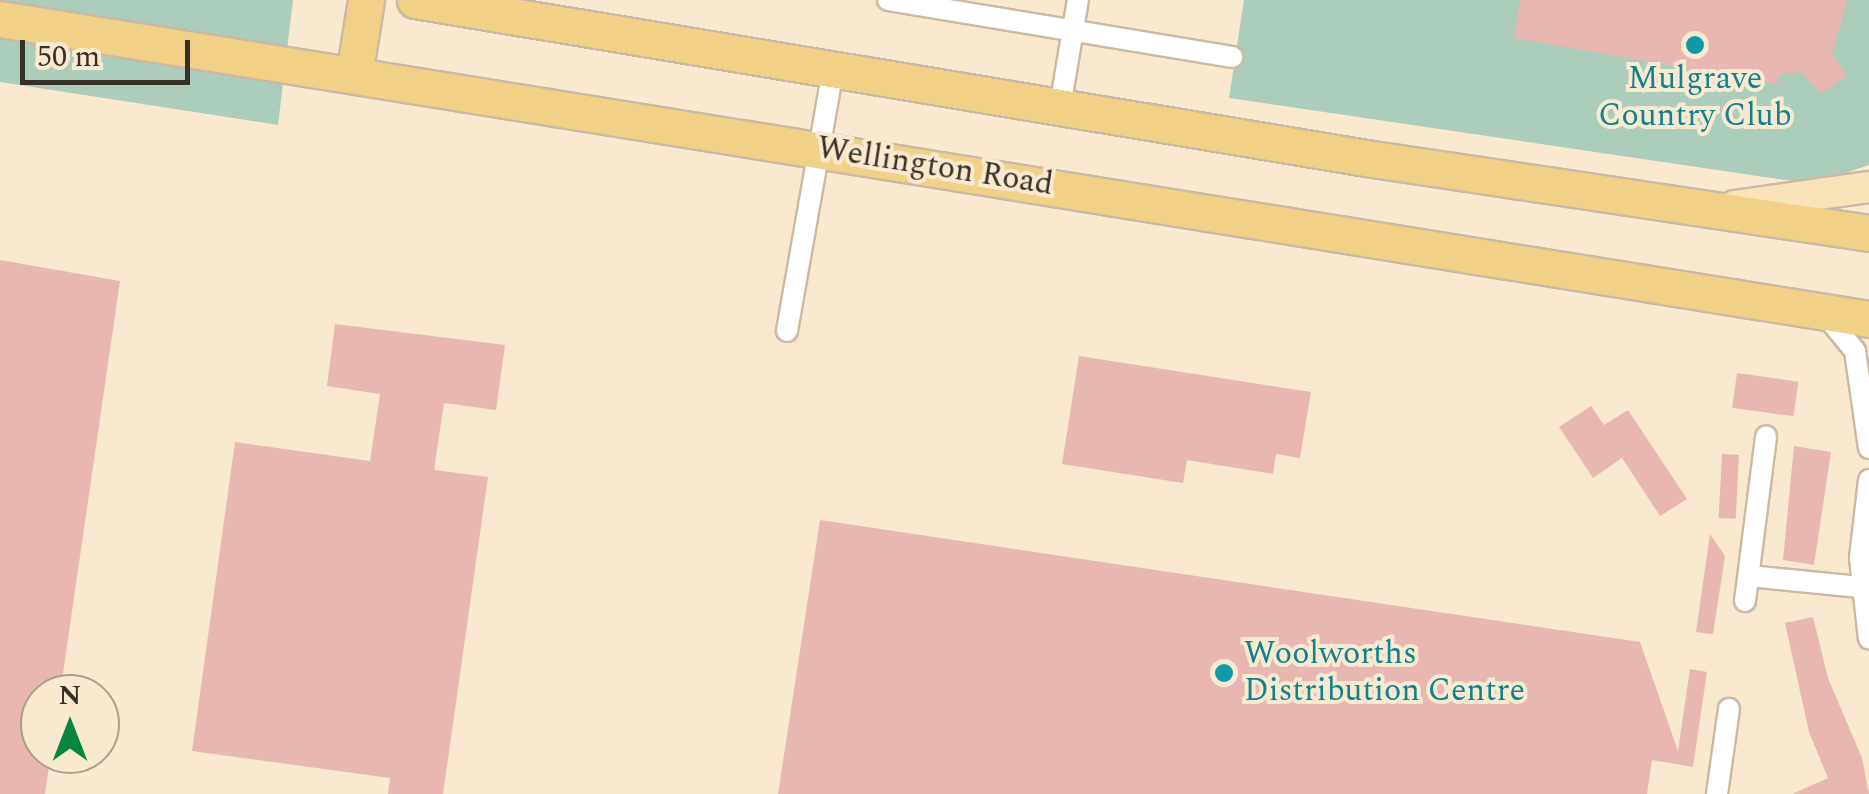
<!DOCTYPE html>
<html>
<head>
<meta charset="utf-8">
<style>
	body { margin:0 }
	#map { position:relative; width:1869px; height:794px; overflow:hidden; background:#f9e9d0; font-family:Spectral,serif }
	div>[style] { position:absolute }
	.green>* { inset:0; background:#acccbc }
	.building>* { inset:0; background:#e8b7b2; transform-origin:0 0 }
	.roads { filter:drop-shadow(2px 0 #cabaa3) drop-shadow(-2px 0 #cabaa3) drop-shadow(0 2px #cabaa3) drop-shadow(0 -2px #cabaa3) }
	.street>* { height:20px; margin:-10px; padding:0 10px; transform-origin:10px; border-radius:10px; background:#fff }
	.primary>* { height:30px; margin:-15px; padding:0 15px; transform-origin:15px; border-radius:15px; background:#f7e3b7 }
	.highway>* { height:35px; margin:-17.5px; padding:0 17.5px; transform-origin:17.5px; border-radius:17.5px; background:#f1d187 }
	.dots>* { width:28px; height:28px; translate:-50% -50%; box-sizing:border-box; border:5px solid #f9e9d0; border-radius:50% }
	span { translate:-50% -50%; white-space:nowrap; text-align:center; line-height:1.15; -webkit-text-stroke:8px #f9e9d0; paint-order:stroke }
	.culture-label { font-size:32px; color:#0d838f }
	.left { translate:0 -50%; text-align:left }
	.street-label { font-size:32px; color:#363026 }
	.north { position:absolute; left:20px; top:674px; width:100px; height:100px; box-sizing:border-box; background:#f9e9d0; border:2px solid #ab9f8c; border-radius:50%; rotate:0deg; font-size:28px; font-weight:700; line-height:40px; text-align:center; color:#363026 }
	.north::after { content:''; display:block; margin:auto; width:35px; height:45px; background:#068640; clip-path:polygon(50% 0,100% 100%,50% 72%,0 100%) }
	.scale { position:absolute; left:20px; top:40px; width:170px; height:45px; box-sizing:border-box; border:5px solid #363026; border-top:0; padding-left:12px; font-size:30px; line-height:35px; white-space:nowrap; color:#363026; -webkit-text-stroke:8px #f9e9d0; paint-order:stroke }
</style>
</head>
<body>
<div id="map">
	<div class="green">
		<i style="clip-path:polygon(0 0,293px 0,278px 125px,0 82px)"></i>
		<i style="clip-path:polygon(1244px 0,1869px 0,1869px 165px,1813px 184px,1229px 98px)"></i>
	</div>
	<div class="building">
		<i style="clip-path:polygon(1520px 0,1847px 0,1832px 54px,1847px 76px,1821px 94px,1801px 72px,1780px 74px,1776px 84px,1514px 38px)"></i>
		<i style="clip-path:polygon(0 260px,120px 281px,60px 694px,40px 694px,40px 754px,51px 754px,45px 794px,0 794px)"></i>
		<i style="clip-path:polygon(335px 324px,505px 345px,496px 410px,444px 403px,434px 470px,488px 477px,443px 794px,388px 794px,390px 778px,192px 751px,235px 442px,370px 461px,380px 394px,327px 386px)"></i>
		<i style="clip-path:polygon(1079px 356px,1311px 392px,1300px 458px,1276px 454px,1273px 474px,1187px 460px,1183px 483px,1062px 464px)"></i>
		<i style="left:1737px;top:373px;width:62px;height:35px;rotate:8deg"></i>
		<i style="clip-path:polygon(1591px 406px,1604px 425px,1628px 410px,1687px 499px,1660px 516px,1622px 458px,1593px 478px,1559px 427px)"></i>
		<i style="clip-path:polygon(1794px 446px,1831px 452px,1814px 565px,1783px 560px)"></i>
		<i style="left:1722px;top:454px;width:17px;height:64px;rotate:3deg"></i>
		<i style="clip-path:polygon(820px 520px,1640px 642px,1678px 751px,1690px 669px,1707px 672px,1693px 767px,1652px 760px,1647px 794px,778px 794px)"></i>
		<i style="clip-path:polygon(1710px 534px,1725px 556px,1713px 634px,1696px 632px)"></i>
		<i style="clip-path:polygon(1813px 617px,1828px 678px,1862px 758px,1869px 794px,1792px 794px,1828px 778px,1809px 732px,1785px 623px)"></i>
	</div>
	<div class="roads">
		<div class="street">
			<i style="left:888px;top:0;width:349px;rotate:9.4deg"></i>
			<i style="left:1060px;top:107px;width:109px;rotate:-80.5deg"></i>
			<i style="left:1823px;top:312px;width:50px;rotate:50.6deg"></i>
			<i style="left:1855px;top:351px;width:98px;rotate:81.8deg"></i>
			<i style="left:787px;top:331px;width:266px;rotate:-80deg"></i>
			<i style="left:1869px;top:480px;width:79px;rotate:96.6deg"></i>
			<i style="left:1860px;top:558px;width:81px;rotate:83.7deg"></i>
			<i style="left:1749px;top:576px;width:121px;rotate:5.7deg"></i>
			<i style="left:1745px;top:601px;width:166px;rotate:-82.7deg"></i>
			<i style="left:1717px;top:794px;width:86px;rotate:-82deg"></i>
		</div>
		<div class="primary">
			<i style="left:1735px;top:206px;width:135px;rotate:-8.1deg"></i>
		</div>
		<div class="highway">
			<i style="left:415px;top:0;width:964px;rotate:9.43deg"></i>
			<i style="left:1366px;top:158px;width:509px;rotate:8.48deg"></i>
			<i style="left:0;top:19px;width:1893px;rotate:9.12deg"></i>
			<i style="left:354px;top:75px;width:76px;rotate:-80.9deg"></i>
		</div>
	</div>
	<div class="dots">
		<i style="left:1695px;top:45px;background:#0f9aa8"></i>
		<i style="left:1224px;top:673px;background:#0f9aa8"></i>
	</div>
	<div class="culture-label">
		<span style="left:1695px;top:98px">Mulgrave<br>Country Club</span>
		<span class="left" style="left:1244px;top:673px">Woolworths<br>Distribution Centre</span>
	</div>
	<div class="street-label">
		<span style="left:935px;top:167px;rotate:9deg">Wellington Road</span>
	</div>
	<div class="north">N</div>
	<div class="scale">50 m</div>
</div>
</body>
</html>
